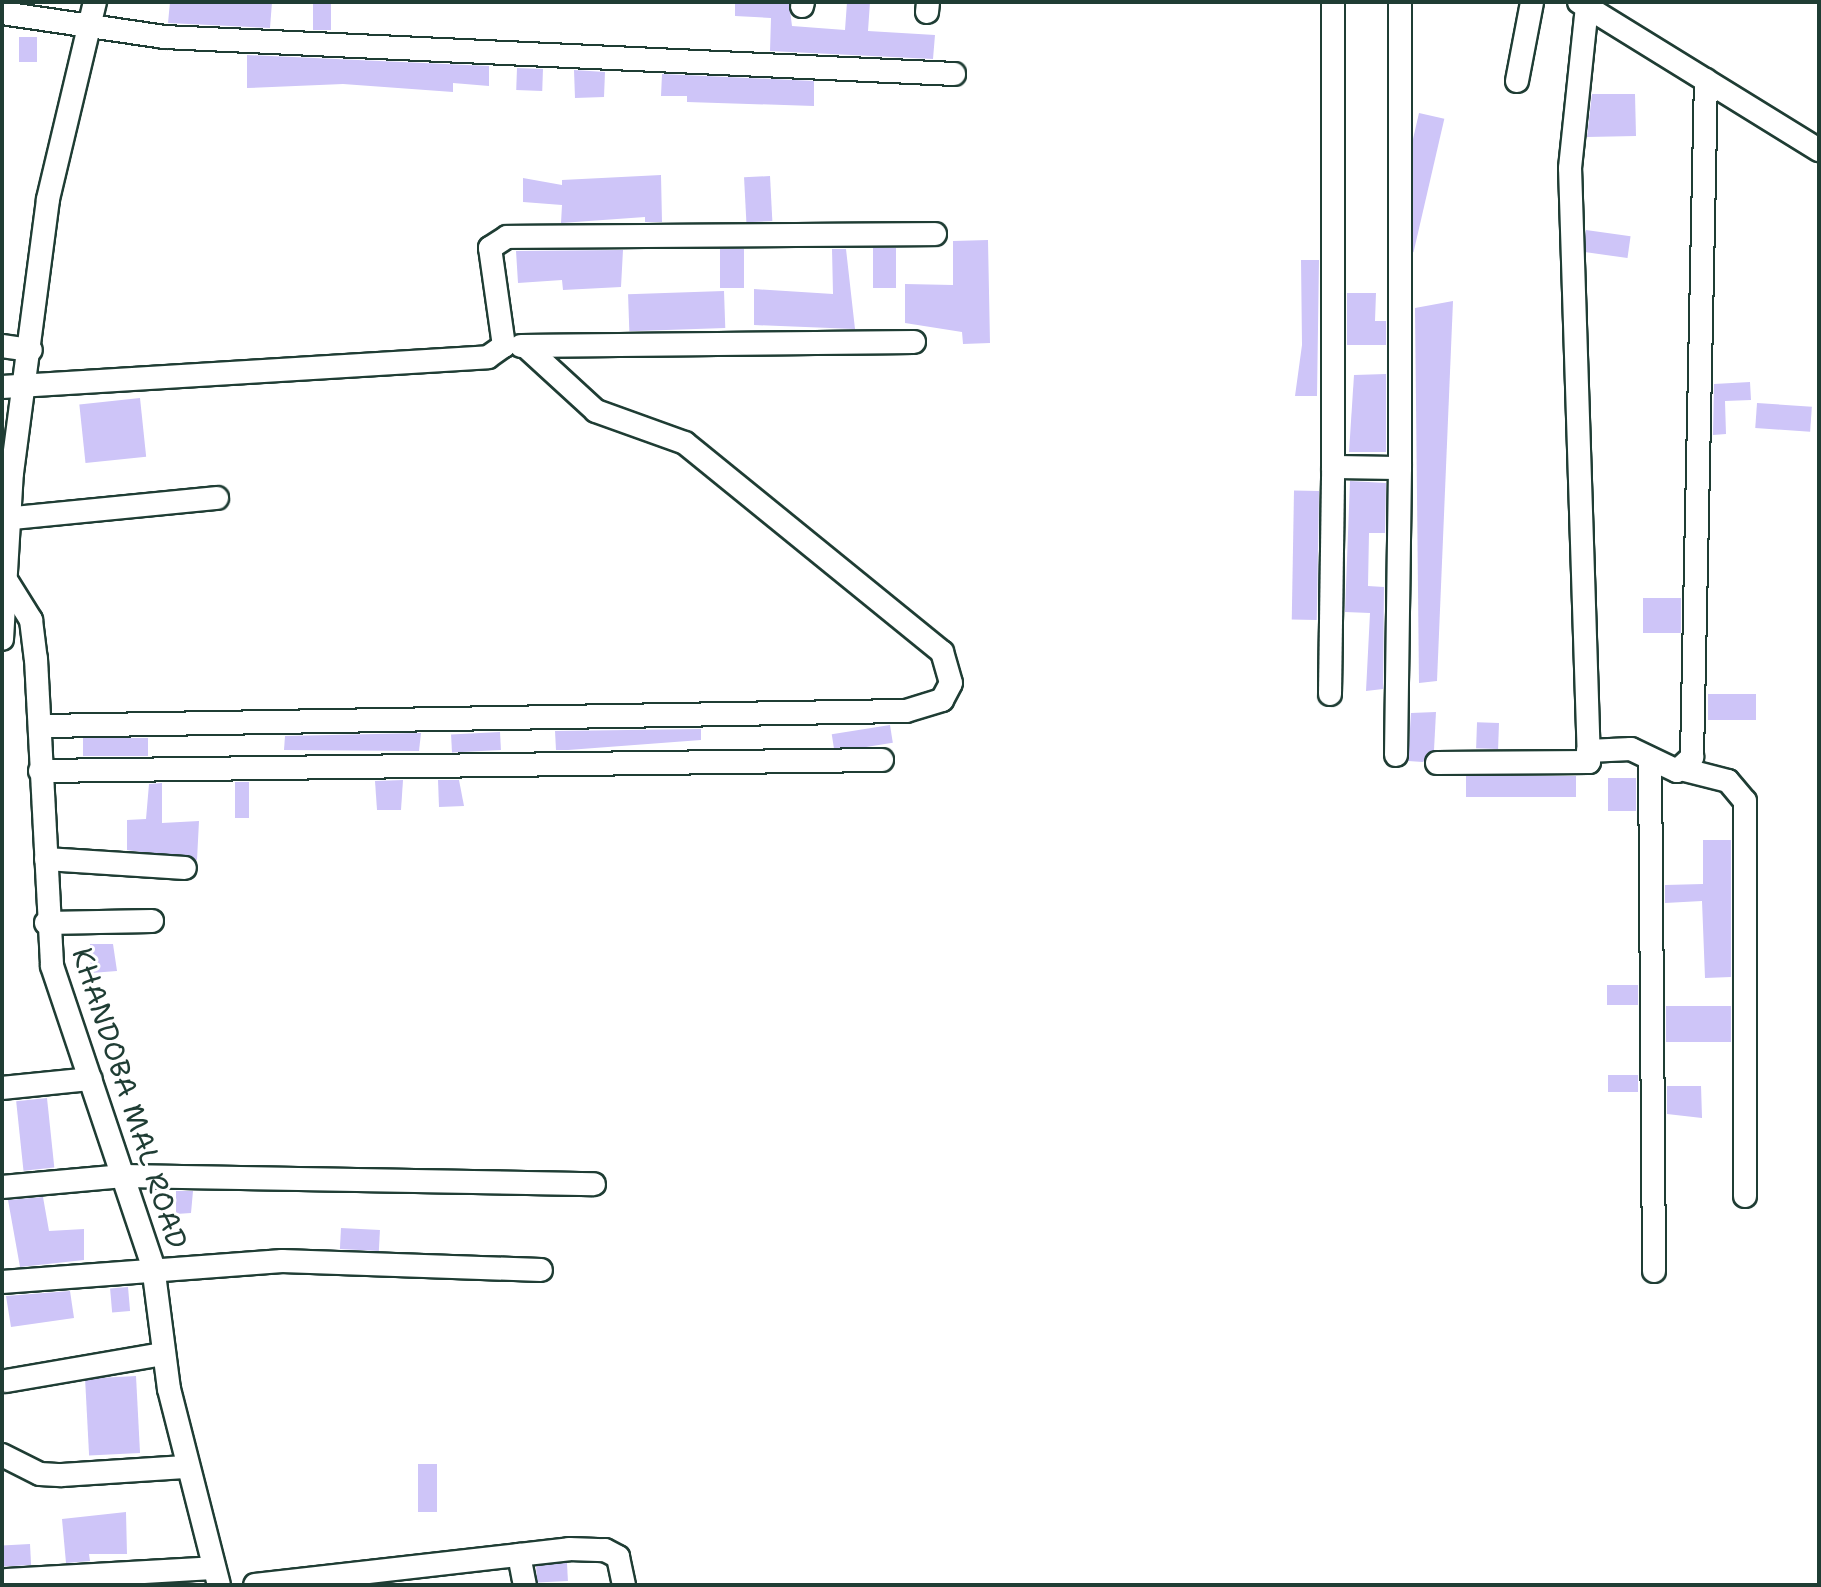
<!DOCTYPE html>
<html>
<head>
<meta charset="utf-8">
<style>
	body { margin:0 }
	#map { position:relative; width:1821px; height:1587px; overflow:hidden; background:#fff; font-family:"Shantell Sans",sans-serif }
	div>[style] { position:absolute }
	.building>* { inset:0; background:#cec5f8; transform-origin:0 0 }
	.roads { filter:drop-shadow(2px 0 #1f3d34) drop-shadow(-2px 0 #1f3d34) drop-shadow(0 2px #1f3d34) drop-shadow(0 -2px #1f3d34) }
	.minor>* { height:22px; margin:-11px; padding:0 11px; transform-origin:11px; border-radius:11px; background:#fff }
	span { translate:-50% -50%; white-space:nowrap; text-align:center; line-height:1.15; -webkit-text-stroke:6px #fff; paint-order:stroke }
	.street-label { font-size:28px; color:#1f3d34 }
	.frame { position:absolute; inset:0; border:4px solid #1f3d34; pointer-events:none }
</style>
</head>
<body>
<div id="map">
	<div class="building">
		<i style="clip-path:polygon(170px 2px,272px 2px,270px 28px,168px 23px)"></i>
		<i style="left:313px;top:2px;width:18px;height:28px"></i>
		<i style="clip-path:polygon(735px 2px,789px 2px,792px 26px,845px 30px,847px 2px,870px 2px,868px 31px,935px 35px,933px 59px,770px 51px,771px 18px,735px 16px)"></i>
		<i style="left:19px;top:37px;width:18px;height:25px"></i>
		<i style="clip-path:polygon(247px 55px,489px 66px,489px 86px,453px 83px,453px 92px,343px 84px,247px 88px)"></i>
		<i style="left:517px;top:68px;width:26px;height:22px;rotate:2deg"></i>
		<i style="clip-path:polygon(574px 70px,605px 72px,604px 97px,575px 98px)"></i>
		<i style="clip-path:polygon(662px 74px,814px 81px,814px 106px,687px 102px,687px 96px,661px 96px)"></i>
		<i style="clip-path:polygon(1592px 94px,1635px 94px,1636px 136px,1587px 137px)"></i>
		<i style="left:1419px;top:113px;width:26px;height:137px;rotate:13deg"></i>
		<i style="clip-path:polygon(661px 175px,662px 222px,645px 222px,645px 217px,561px 223px,562px 205px,523px 202px,523px 178px,562px 185px,562px 180px)"></i>
		<i style="left:770px;top:176px;width:45px;height:26px;rotate:87deg"></i>
		<i style="left:1586px;top:230px;width:45px;height:22px;rotate:8deg"></i>
		<i style="clip-path:polygon(988px 240px,990px 343px,963px 344px,962px 332px,905px 323px,905px 284px,953px 285px,953px 241px)"></i>
		<i style="left:873px;top:248px;width:23px;height:40px"></i>
		<i style="left:744px;top:249px;width:39px;height:24px;rotate:90deg"></i>
		<i style="clip-path:polygon(832px 249px,846px 249px,855px 329px,754px 325px,754px 289px,833px 294px)"></i>
		<i style="clip-path:polygon(623px 250px,621px 287px,563px 290px,562px 280px,518px 283px,516px 251px)"></i>
		<i style="clip-path:polygon(1301px 260px,1319px 260px,1317px 396px,1295px 396px,1302px 345px)"></i>
		<i style="left:724px;top:291px;width:37px;height:96px;rotate:88deg"></i>
		<i style="clip-path:polygon(1347px 293px,1376px 293px,1375px 321px,1386px 321px,1386px 345px,1347px 345px)"></i>
		<i style="clip-path:polygon(1453px 301px,1437px 681px,1419px 683px,1415px 308px)"></i>
		<i style="clip-path:polygon(1386px 374px,1386px 452px,1349px 452px,1354px 375px)"></i>
		<i style="clip-path:polygon(1750px 382px,1751px 400px,1725px 401px,1726px 434px,1713px 435px,1714px 384px)"></i>
		<i style="left:140px;top:398px;width:59px;height:61px;rotate:84deg"></i>
		<i style="left:1757px;top:403px;width:55px;height:25px;rotate:4deg"></i>
		<i style="clip-path:polygon(1350px 481px,1386px 483px,1385px 533px,1369px 533px,1368px 586px,1384px 587px,1383px 689px,1366px 691px,1370px 613px,1345px 612px)"></i>
		<i style="left:1319px;top:491px;width:129px;height:25px;rotate:91deg"></i>
		<i style="left:1643px;top:598px;width:38px;height:35px"></i>
		<i style="left:1708px;top:694px;width:48px;height:26px"></i>
		<i style="clip-path:polygon(1436px 712px,1434px 750px,1423px 762px,1408px 761px,1411px 713px)"></i>
		<i style="left:1499px;top:723px;width:26px;height:22px;rotate:92deg"></i>
		<i style="left:890px;top:725px;width:18px;height:59px;rotate:81deg"></i>
		<i style="clip-path:polygon(701px 729px,701px 740px,568px 750px,556px 750px,555px 731px)"></i>
		<i style="left:500px;top:732px;width:18px;height:49px;rotate:87deg"></i>
		<i style="clip-path:polygon(421px 733px,419px 751px,284px 750px,285px 736px)"></i>
		<i style="left:148px;top:738px;width:18px;height:65px;rotate:90deg"></i>
		<i style="left:1576px;top:776px;width:21px;height:110px;rotate:90deg"></i>
		<i style="left:1608px;top:778px;width:28px;height:33px"></i>
		<i style="clip-path:polygon(403px 780px,401px 810px,377px 810px,375px 781px)"></i>
		<i style="clip-path:polygon(438px 780px,459px 780px,464px 806px,439px 807px)"></i>
		<i style="left:235px;top:782px;width:14px;height:36px"></i>
		<i style="clip-path:polygon(162px 783px,162px 823px,199px 821px,197px 860px,127px 850px,127px 820px,146px 819px,149px 784px)"></i>
		<i style="clip-path:polygon(1703px 840px,1731px 840px,1731px 977px,1705px 978px,1702px 901px,1665px 903px,1665px 885px,1703px 884px)"></i>
		<i style="clip-path:polygon(90px 944px,113px 944px,117px 971px,91px 973px)"></i>
		<i style="left:1607px;top:985px;width:31px;height:20px"></i>
		<i style="left:1731px;top:1006px;width:36px;height:65px;rotate:90deg"></i>
		<i style="left:1608px;top:1075px;width:30px;height:17px"></i>
		<i style="clip-path:polygon(1667px 1086px,1701px 1086px,1702px 1118px,1667px 1114px)"></i>
		<i style="left:47px;top:1098px;width:70px;height:31px;rotate:84deg"></i>
		<i style="clip-path:polygon(176px 1191px,193px 1191px,191px 1213px,176px 1214px)"></i>
		<i style="clip-path:polygon(43px 1197px,49px 1231px,84px 1229px,84px 1260px,20px 1267px,8px 1200px)"></i>
		<i style="left:341px;top:1228px;width:39px;height:21px;rotate:3deg"></i>
		<i style="left:128px;top:1287px;width:24px;height:18px;rotate:85deg"></i>
		<i style="clip-path:polygon(70px 1291px,74px 1318px,11px 1327px,6px 1296px)"></i>
		<i style="left:136px;top:1376px;width:77px;height:51px;rotate:87deg"></i>
		<i style="left:418px;top:1464px;width:19px;height:48px"></i>
		<i style="clip-path:polygon(126px 1512px,127px 1554px,89px 1554px,90px 1561px,66px 1563px,62px 1519px)"></i>
		<i style="left:30px;top:1544px;width:21px;height:28px;rotate:87deg"></i>
		<i style="left:567px;top:1563px;width:18px;height:31px;rotate:87deg"></i>
	</div>
	<div class="roads">
		<div class="minor">
			<i style="left:1333px;top:2px;width:465px;rotate:90deg"></i>
			<i style="left:1333px;top:467px;width:67px;rotate:0.9deg"></i>
			<i style="left:1400px;top:468px;width:466px;rotate:-90deg"></i>
			<i style="left:1579px;top:2px;width:282px;rotate:31.7deg"></i>
			<i style="left:802px;top:6px;width:4px;rotate:-76deg"></i>
			<i style="left:927px;top:12px;width:10px;rotate:-84deg"></i>
			<i style="left:2px;top:13px;width:164px;rotate:8.4deg"></i>
			<i style="left:164px;top:37px;width:791px;rotate:2.68deg"></i>
			<i style="left:1517px;top:81px;width:80px;rotate:-79.2deg"></i>
			<i style="left:2px;top:346px;width:29px;rotate:8deg"></i>
			<i style="left:521px;top:346px;width:393px;rotate:-0.6deg"></i>
			<i style="left:2px;top:387px;width:487px;rotate:-3.5deg"></i>
			<i style="left:488px;top:357px;width:19px;rotate:-35deg"></i>
			<i style="left:504px;top:346px;width:99px;rotate:-98.1deg"></i>
			<i style="left:490px;top:248px;width:20px;rotate:-33deg"></i>
			<i style="left:507px;top:237px;width:428px;rotate:-0.4deg"></i>
			<i style="left:13px;top:518px;width:205px;rotate:-5.6deg"></i>
			<i style="left:8px;top:583px;width:44px;rotate:58.1deg"></i>
			<i style="left:31px;top:620px;width:39px;rotate:83deg"></i>
			<i style="left:36px;top:659px;width:307px;rotate:87deg"></i>
			<i style="left:52px;top:966px;width:317px;rotate:71.4deg"></i>
			<i style="left:153px;top:1266px;width:124px;rotate:82.6deg"></i>
			<i style="left:169px;top:1389px;width:202px;rotate:75.7deg"></i>
			<i style="left:2px;top:639px;width:166px;rotate:-86.6deg"></i>
			<i style="left:12px;top:473px;width:276px;rotate:-82.5deg"></i>
			<i style="left:48px;top:199px;width:203px;rotate:-76.6deg"></i>
			<i style="left:1330px;top:694px;width:227px;rotate:-89.2deg"></i>
			<i style="left:43px;top:726px;width:863px;rotate:-1deg"></i>
			<i style="left:906px;top:711px;width:38px;rotate:-17deg"></i>
			<i style="left:942px;top:700px;width:19px;rotate:-62deg"></i>
			<i style="left:951px;top:683px;width:32px;rotate:-106deg"></i>
			<i style="left:942px;top:652px;width:331px;rotate:-140.9deg"></i>
			<i style="left:685px;top:443px;width:95px;rotate:-160.2deg"></i>
			<i style="left:596px;top:411px;width:96px;rotate:-137.5deg"></i>
			<i style="left:1588px;top:751px;width:43px;rotate:-2.7deg"></i>
			<i style="left:1631px;top:749px;width:51px;rotate:25.6deg"></i>
			<i style="left:1677px;top:771px;width:21px;rotate:-43deg"></i>
			<i style="left:1692px;top:757px;width:677px;rotate:-88.82deg"></i>
			<i style="left:1396px;top:755px;width:287px;rotate:-89.2deg"></i>
			<i style="left:1650px;top:759px;width:512px;rotate:89.55deg"></i>
			<i style="left:1437px;top:763px;width:152px;rotate:-0.4deg"></i>
			<i style="left:1589px;top:762px;width:594px;rotate:-91.83deg"></i>
			<i style="left:1570px;top:168px;width:162px;rotate:-84deg"></i>
			<i style="left:1685px;top:770px;width:44px;rotate:14.3deg"></i>
			<i style="left:1728px;top:781px;width:26px;rotate:50deg"></i>
			<i style="left:1745px;top:801px;width:395px;rotate:90deg"></i>
			<i style="left:40px;top:771px;width:842px;rotate:-0.75deg"></i>
			<i style="left:46px;top:859px;width:139px;rotate:3.7deg"></i>
			<i style="left:46px;top:923px;width:106px;rotate:-1.1deg"></i>
			<i style="left:2px;top:1088px;width:89px;rotate:-5.8deg"></i>
			<i style="left:2px;top:1187px;width:122px;rotate:-5.2deg"></i>
			<i style="left:124px;top:1176px;width:470px;rotate:1deg"></i>
			<i style="left:2px;top:1282px;width:281px;rotate:-4.3deg"></i>
			<i style="left:282px;top:1261px;width:259px;rotate:2deg"></i>
			<i style="left:6px;top:1381px;width:159px;rotate:-9.8deg"></i>
			<i style="left:2px;top:1455px;width:42px;rotate:26.6deg"></i>
			<i style="left:40px;top:1474px;width:22px;rotate:3deg"></i>
			<i style="left:62px;top:1475px;width:123px;rotate:-3.7deg"></i>
			<i style="left:519px;top:1555px;width:31px;rotate:79deg"></i>
			<i style="left:7px;top:1580px;width:206px;rotate:-3.3deg"></i>
			<i style="left:255px;top:1585px;width:316px;rotate:-6.5deg"></i>
			<i style="left:569px;top:1549px;width:36px;rotate:2deg"></i>
			<i style="left:605px;top:1550px;width:15px;rotate:28deg"></i>
			<i style="left:618px;top:1557px;width:29px;rotate:78deg"></i>
		</div>
	</div>
	<div class="street-label">
		<span style="left:130px;top:1098px;rotate:72deg">KHANDOBA MAL ROAD</span>
	</div>
	<div class="frame"></div>
</div>
</body>
</html>
